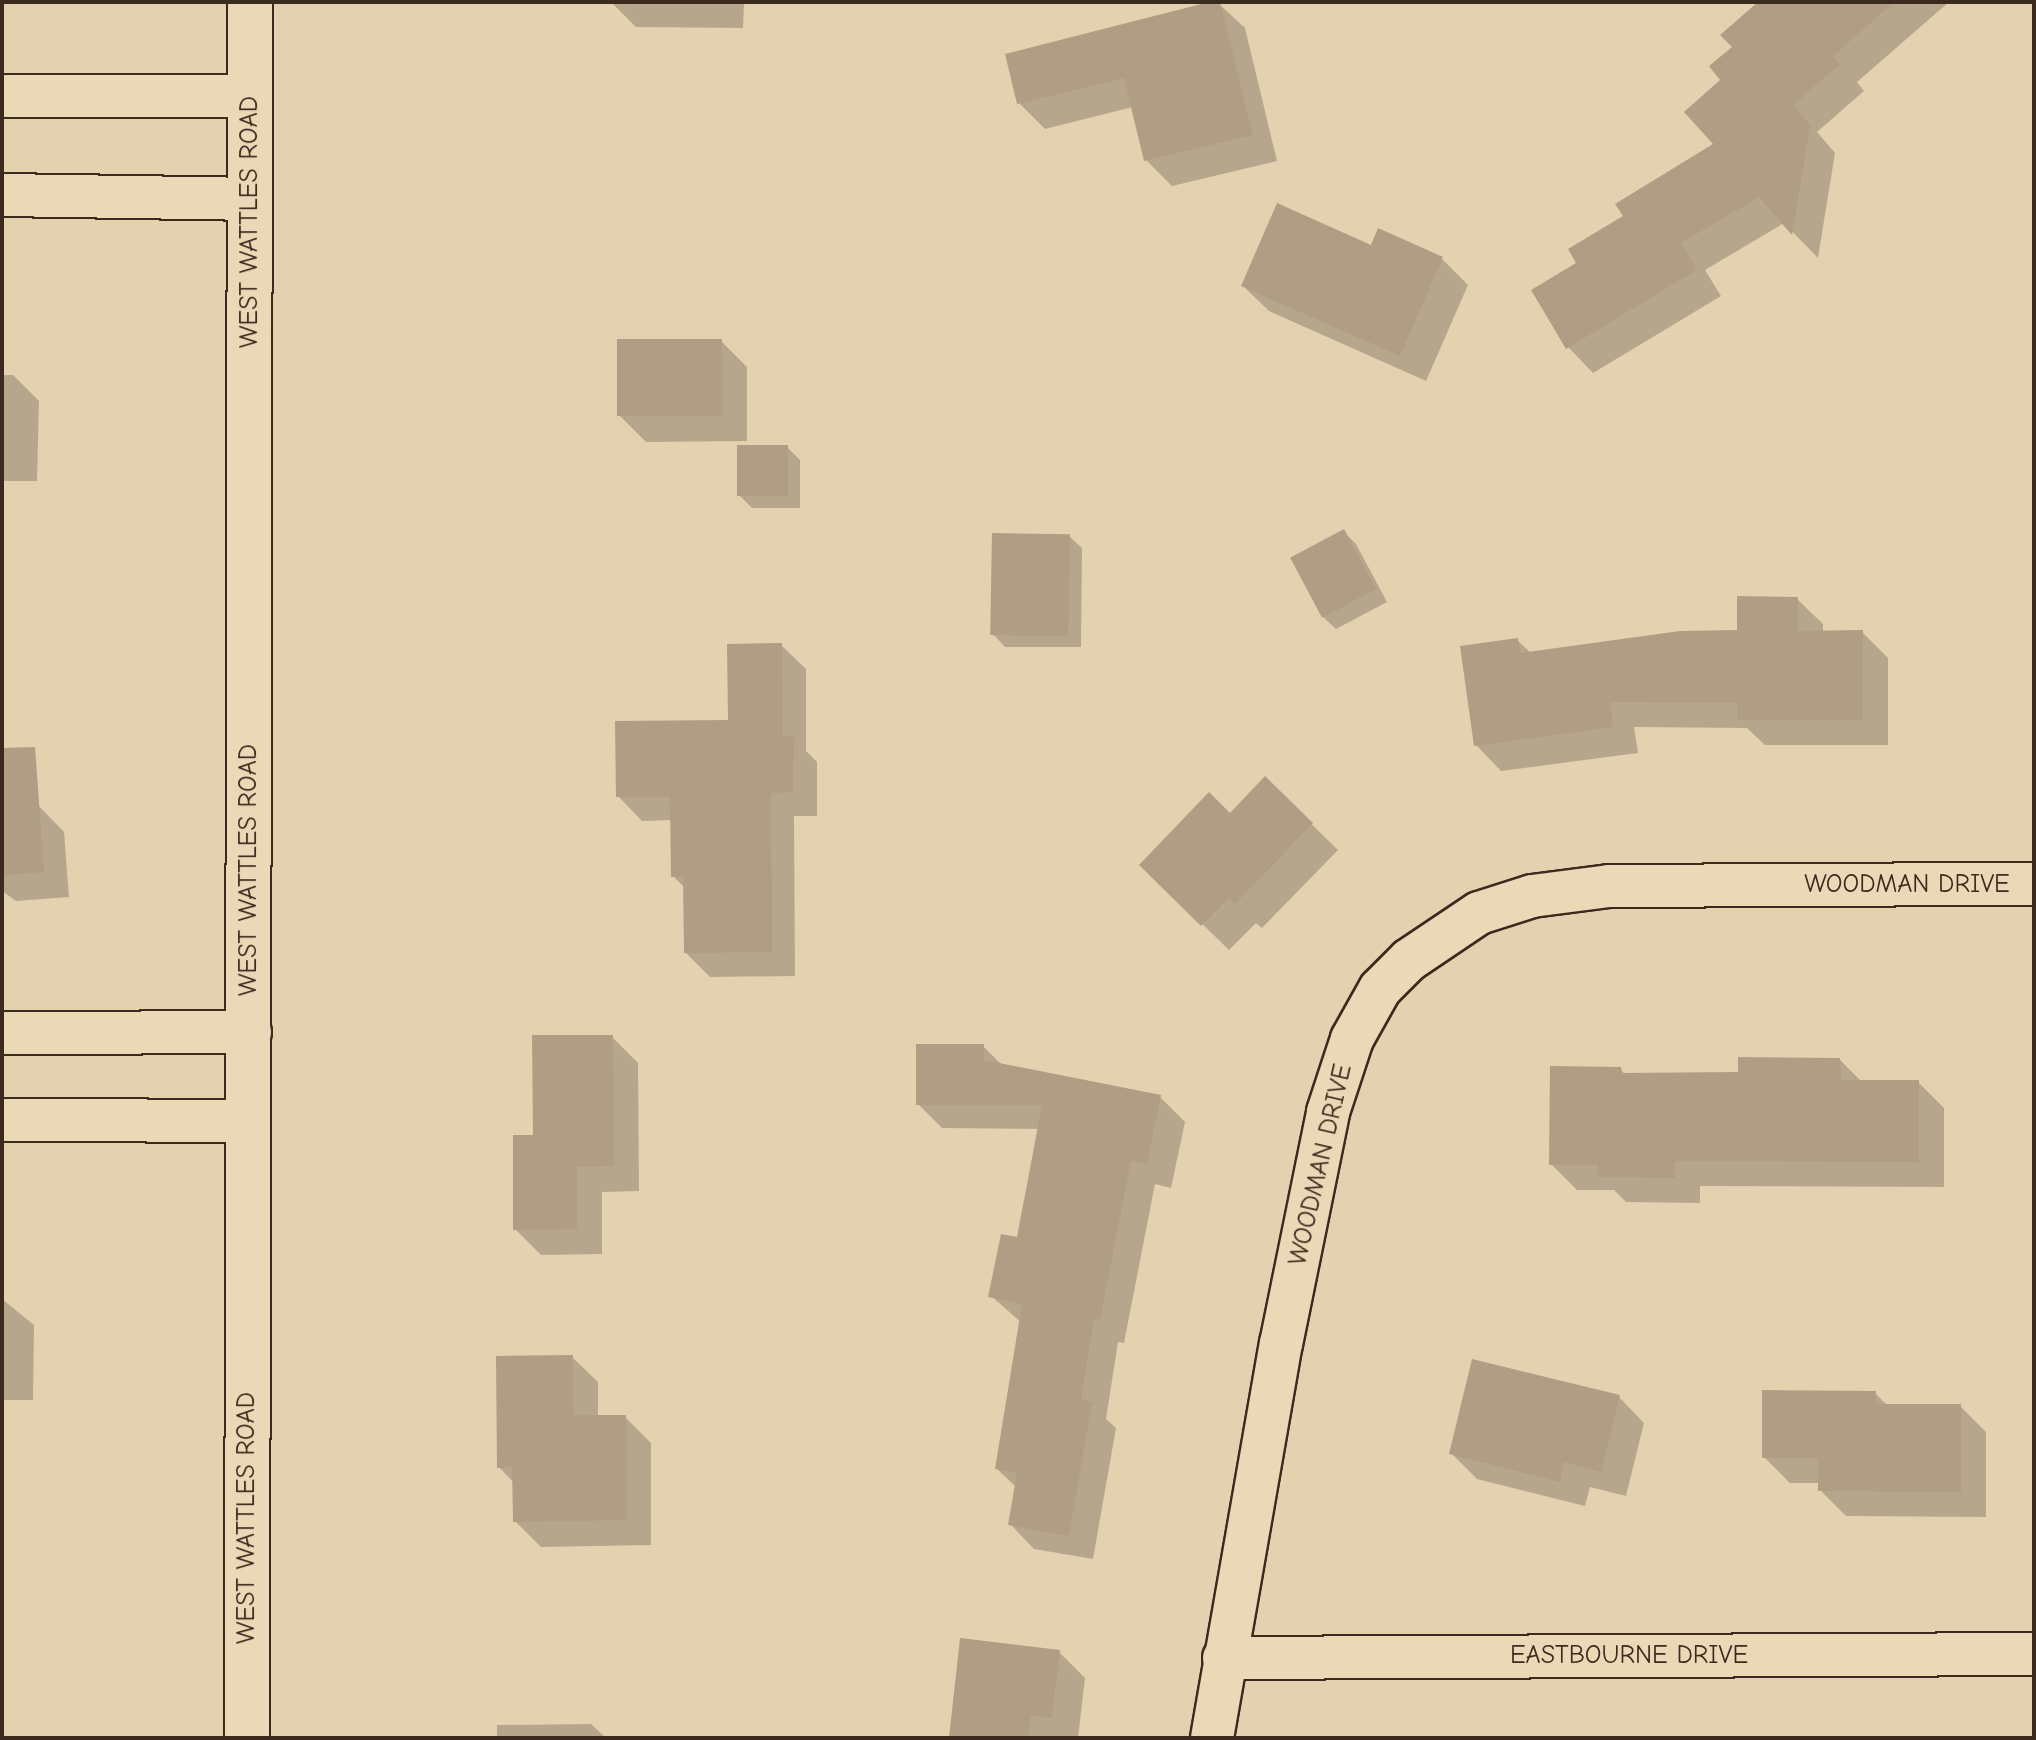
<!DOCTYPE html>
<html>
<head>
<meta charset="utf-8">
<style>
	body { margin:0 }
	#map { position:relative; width:2036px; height:1740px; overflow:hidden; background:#e4d1b0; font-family:"Comic Neue",sans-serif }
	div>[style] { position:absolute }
	.shadow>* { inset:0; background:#0003 }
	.building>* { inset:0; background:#b09d83; transform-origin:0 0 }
	.roads { filter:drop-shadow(2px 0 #3b2a1e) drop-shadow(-2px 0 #3b2a1e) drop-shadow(0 2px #3b2a1e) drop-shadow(0 -2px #3b2a1e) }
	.minor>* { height:42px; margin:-21px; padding:0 21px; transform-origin:21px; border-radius:21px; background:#ebd8b6 }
	.tertiary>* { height:44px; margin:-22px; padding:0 22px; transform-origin:22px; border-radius:22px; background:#ebd8b6 }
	span { translate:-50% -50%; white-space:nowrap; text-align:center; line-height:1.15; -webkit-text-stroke:8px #ebd8b6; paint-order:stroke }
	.street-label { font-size:26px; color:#3b2a1e }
	.frame { position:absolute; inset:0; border:4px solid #3b2a1e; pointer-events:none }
</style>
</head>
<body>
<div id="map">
	<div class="shadow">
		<i style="clip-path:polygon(611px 2px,744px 2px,743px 28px,636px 27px)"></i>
		<i style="clip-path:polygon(1217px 2px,1245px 28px,1277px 161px,1172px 186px,1146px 160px,1133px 107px,1045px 129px,1019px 103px)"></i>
		<i style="clip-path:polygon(1761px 2px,1949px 2px,1857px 82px,1864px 91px,1817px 132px,1835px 153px,1818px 258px,1784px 223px,1705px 270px,1721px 296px,1593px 373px,1568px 347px,1579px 264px,1626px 217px,1716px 145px,1723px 80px,1734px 47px)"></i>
		<i style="clip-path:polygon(1372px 247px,1442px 259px,1468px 285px,1426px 381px,1269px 311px,1243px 286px)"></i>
		<i style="clip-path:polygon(721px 341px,747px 367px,747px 441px,646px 442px,620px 416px)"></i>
		<i style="clip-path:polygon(2px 375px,13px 375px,39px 401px,37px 481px,2px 481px)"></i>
		<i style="clip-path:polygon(787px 447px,800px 460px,800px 508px,752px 508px,739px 495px)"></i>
		<i style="clip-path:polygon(1344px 532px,1356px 544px,1387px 602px,1336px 629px,1323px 617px)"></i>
		<i style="clip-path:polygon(1069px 536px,1082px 548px,1081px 647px,1005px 647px,993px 634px)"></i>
		<i style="clip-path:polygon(1797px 599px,1823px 624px,1823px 632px,1862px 632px,1888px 658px,1888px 745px,1765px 745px,1747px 728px,1634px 727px,1638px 753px,1501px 771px,1476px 745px,1517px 640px,1531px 653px,1739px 632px)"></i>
		<i style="clip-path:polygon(2032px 639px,2034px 639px,2034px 722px,2033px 721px)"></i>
		<i style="clip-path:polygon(781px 645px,806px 669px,806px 751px,817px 762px,817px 816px,794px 816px,795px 976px,710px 977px,686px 953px,685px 888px,673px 876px,673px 820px,642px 821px,618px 796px,730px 722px)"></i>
		<i style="clip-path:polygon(1265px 779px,1338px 850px,1262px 928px,1256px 923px,1229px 950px,1142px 865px,1230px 815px)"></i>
		<i style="clip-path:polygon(2px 804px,39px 806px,64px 832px,69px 897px,16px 901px,2px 891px)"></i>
		<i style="clip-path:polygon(612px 1037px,638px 1063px,639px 1191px,602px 1192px,602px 1254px,541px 1255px,515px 1229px,535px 1137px)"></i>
		<i style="clip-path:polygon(983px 1046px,1002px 1065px,1160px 1097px,1185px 1122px,1171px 1188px,1155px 1184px,1124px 1343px,1118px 1342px,1106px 1419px,1116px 1428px,1093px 1559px,1034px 1549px,1010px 1524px,1016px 1487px,997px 1469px,1021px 1322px,991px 1296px,1018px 1240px,1040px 1129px,942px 1128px,918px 1104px)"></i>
		<i style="clip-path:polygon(1840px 1060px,1862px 1082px,1918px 1082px,1944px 1108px,1944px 1187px,1700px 1186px,1700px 1203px,1626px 1202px,1614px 1190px,1577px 1190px,1551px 1164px,1620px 1069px,1626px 1075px,1740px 1074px)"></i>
		<i style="clip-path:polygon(2px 1299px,34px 1325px,33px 1400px,2px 1400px)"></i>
		<i style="clip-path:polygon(572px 1357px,598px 1382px,598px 1417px,625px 1417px,651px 1443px,651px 1545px,541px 1547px,515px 1521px,514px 1483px,499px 1467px)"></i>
		<i style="clip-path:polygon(1875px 1393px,1888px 1406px,1960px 1406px,1986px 1432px,1986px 1517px,1846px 1516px,1820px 1490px,1820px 1483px,1790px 1483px,1764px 1457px)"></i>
		<i style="clip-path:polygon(1619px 1397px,1644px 1423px,1626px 1496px,1590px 1487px,1585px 1506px,1477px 1479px,1451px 1453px)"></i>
		<i style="clip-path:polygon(1059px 1652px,1085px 1678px,1078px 1738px,951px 1738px)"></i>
		<i style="clip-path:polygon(591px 1724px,606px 1738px,497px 1738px,497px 1725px)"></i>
	</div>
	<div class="building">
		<i style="clip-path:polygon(1209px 2px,1220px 2px,1253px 135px,1144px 161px,1124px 78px,1017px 104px,1005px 54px)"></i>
		<i style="clip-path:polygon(1758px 2px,1894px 2px,1833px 56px,1840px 64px,1793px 105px,1810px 125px,1792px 235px,1759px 197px,1681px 243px,1697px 270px,1566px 349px,1531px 290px,1576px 263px,1568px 249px,1623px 216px,1615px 204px,1713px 144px,1684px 112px,1720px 80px,1709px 66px,1732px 47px,1720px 35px)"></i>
		<i style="clip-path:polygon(1277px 203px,1371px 245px,1378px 228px,1443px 257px,1400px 356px,1241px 286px)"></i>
		<i style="left:722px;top:339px;width:77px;height:105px;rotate:90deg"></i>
		<i style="left:788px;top:445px;width:51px;height:51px;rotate:90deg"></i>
		<i style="left:1344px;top:529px;width:68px;height:61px;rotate:62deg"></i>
		<i style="left:992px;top:533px;width:78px;height:102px;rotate:1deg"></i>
		<i style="clip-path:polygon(1737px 596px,1798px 597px,1798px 631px,1863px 630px,1863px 720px,1737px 720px,1737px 703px,1610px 702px,1613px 727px,1474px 746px,1460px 646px,1518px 638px,1520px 653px,1680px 631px,1737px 630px)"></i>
		<i style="clip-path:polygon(782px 643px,783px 736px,794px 735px,793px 792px,771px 793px,772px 952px,684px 953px,683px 877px,671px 877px,670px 797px,616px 797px,615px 721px,728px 720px,727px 644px)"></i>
		<i style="clip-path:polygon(35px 747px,44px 872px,2px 875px,2px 748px)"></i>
		<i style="clip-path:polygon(1265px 776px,1313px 823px,1235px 904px,1229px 898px,1201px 926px,1139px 865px,1209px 792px,1230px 813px)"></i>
		<i style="clip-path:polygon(532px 1035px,613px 1035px,614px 1166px,577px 1167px,577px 1229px,513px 1230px,513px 1135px,533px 1135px)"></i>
		<i style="clip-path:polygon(916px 1044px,984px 1044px,984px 1060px,1161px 1095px,1147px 1164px,1131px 1161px,1100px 1320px,1094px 1318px,1081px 1400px,1092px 1402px,1069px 1536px,1008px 1525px,1017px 1473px,995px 1469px,1022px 1304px,988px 1297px,1001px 1234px,1017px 1237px,1042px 1105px,916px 1105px)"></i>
		<i style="clip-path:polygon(1738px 1057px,1840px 1058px,1841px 1080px,1919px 1080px,1919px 1162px,1675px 1161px,1675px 1178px,1598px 1177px,1598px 1165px,1549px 1165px,1550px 1066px,1621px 1067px,1622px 1073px,1738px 1072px)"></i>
		<i style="clip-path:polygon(573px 1355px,573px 1415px,626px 1415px,626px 1520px,513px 1522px,512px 1467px,497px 1468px,496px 1356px)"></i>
		<i style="clip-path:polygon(1472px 1359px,1620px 1395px,1601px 1472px,1564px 1462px,1560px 1482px,1449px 1454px)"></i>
		<i style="clip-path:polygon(1762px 1390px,1876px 1391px,1875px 1404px,1961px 1404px,1961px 1492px,1818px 1491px,1818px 1458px,1762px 1458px)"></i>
		<i style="clip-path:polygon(960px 1638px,1060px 1650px,1052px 1718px,1031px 1715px,1028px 1738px,949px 1738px)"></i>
	</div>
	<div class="roads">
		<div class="minor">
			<i style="left:2px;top:96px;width:249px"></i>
			<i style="left:2px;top:195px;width:249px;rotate:0.9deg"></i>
			<i style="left:2px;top:1033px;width:248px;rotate:-0.2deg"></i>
			<i style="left:2px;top:1120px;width:246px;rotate:0.2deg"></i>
			<i style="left:1224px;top:1658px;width:810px;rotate:-0.28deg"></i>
			<i style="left:1212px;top:1738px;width:400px;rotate:-80.1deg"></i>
			<i style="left:1281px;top:1344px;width:237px;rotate:-78.5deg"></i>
			<i style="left:1328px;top:1112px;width:77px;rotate:-71.8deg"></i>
			<i style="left:1352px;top:1039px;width:57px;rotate:-60.8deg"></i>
			<i style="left:1380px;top:989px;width:41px;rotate:-45deg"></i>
			<i style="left:1409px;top:960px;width:84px;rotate:-33.9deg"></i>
			<i style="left:1479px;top:913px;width:56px;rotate:-17.8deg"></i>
			<i style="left:1532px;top:896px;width:78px;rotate:-7.4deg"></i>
			<i style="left:1609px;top:886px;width:425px;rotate:-0.3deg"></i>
		</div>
		<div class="tertiary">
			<i style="left:247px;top:1738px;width:1736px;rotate:-89.9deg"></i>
		</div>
	</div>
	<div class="street-label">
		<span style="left:250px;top:222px;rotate:-90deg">WEST WATTLES ROAD</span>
		<span style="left:249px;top:870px;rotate:-90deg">WEST WATTLES ROAD</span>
		<span style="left:1907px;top:885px">WOODMAN DRIVE</span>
		<span style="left:1321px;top:1165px;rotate:-77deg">WOODMAN DRIVE</span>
		<span style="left:247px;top:1518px;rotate:-90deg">WEST WATTLES ROAD</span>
		<span style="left:1629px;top:1656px">EASTBOURNE DRIVE</span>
	</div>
	<div class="frame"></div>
</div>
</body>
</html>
